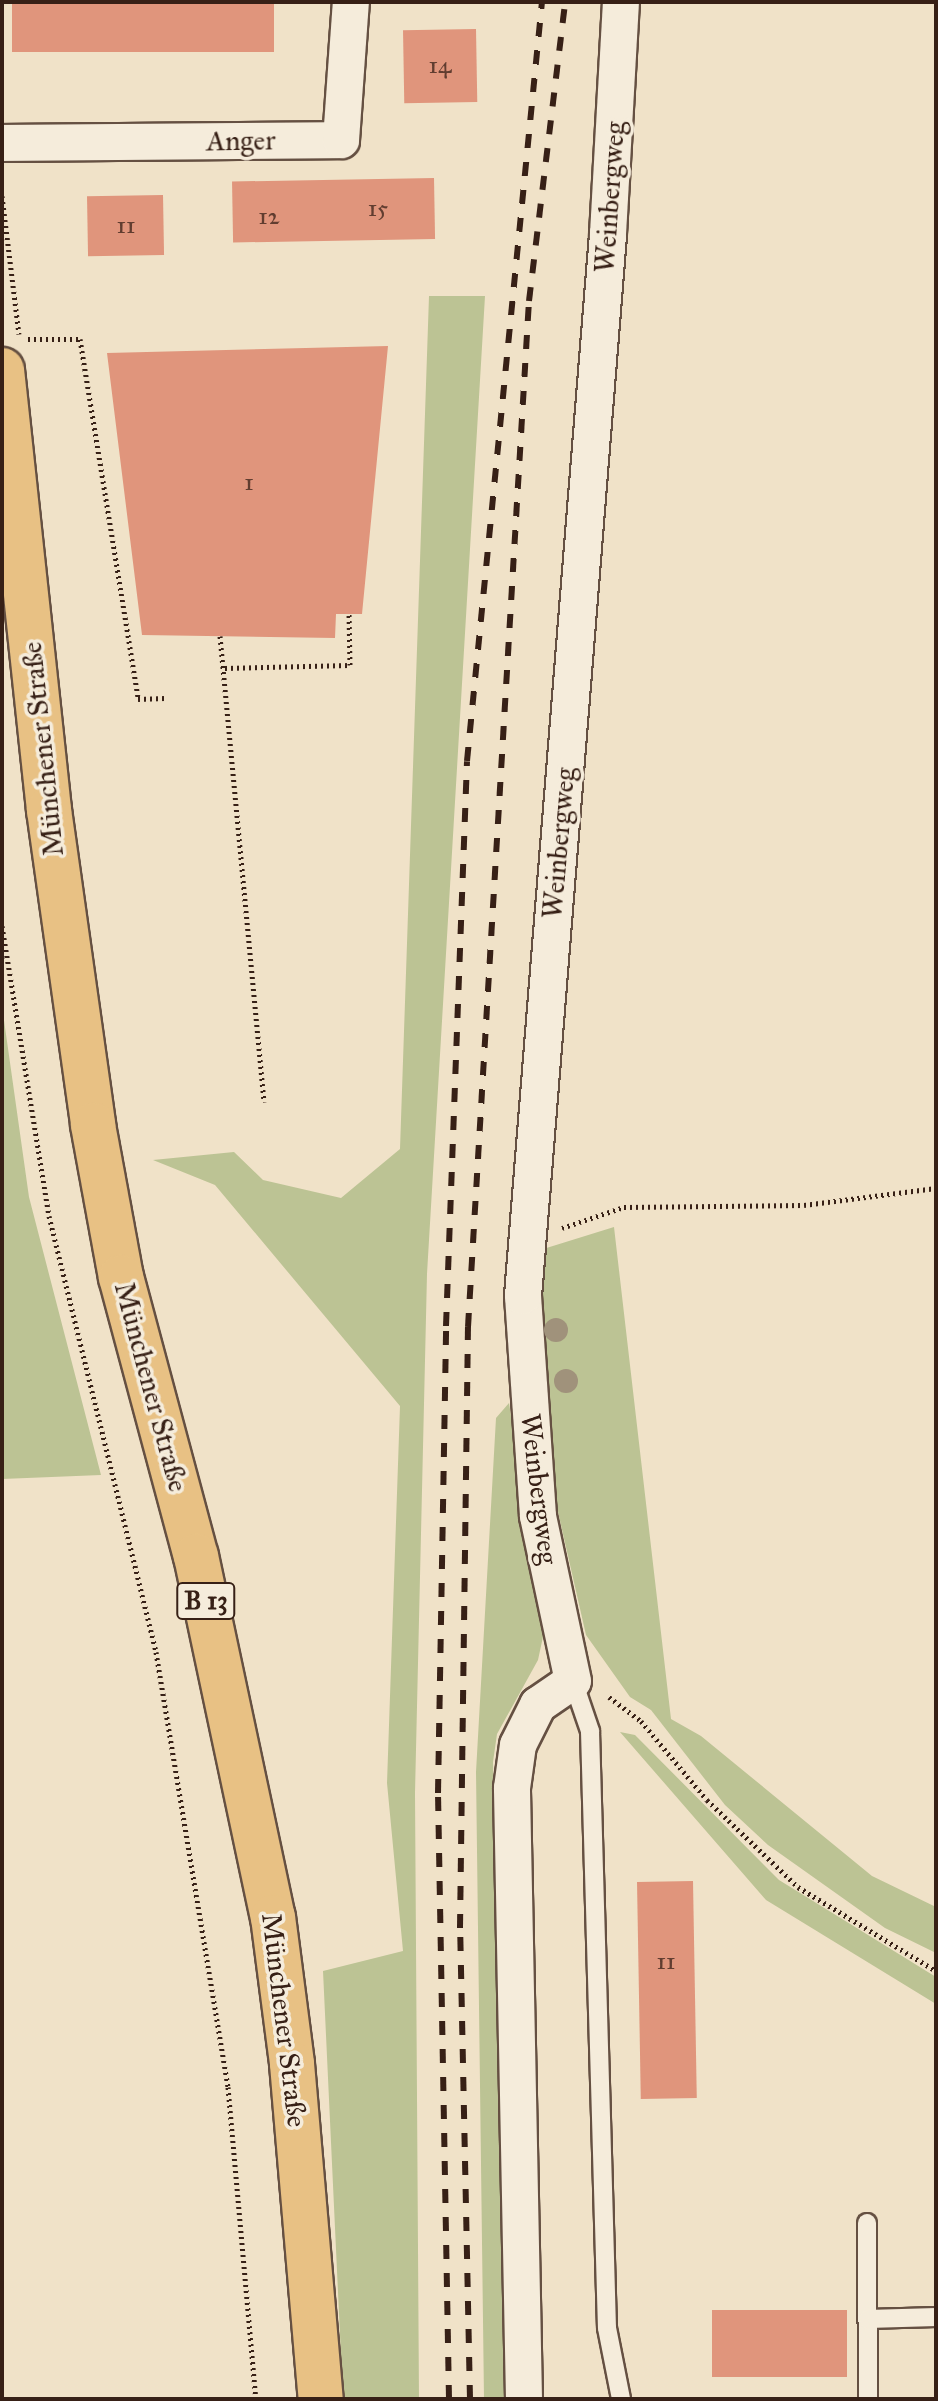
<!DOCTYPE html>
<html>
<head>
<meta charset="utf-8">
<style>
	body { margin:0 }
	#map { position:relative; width:938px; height:2401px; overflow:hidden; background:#f0e2c8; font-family:"IM FELL Great Primer",serif }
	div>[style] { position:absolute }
	.green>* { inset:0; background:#bcc394 }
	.building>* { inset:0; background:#e0957c; transform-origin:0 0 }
	.path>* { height:5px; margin-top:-2.5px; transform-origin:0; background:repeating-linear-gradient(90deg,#372016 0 2px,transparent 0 6px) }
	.roads { filter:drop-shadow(2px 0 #655042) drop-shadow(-2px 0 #655042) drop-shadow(0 2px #655042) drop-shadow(0 -2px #655042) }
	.lane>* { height:18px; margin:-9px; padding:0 9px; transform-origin:9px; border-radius:9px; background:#f5ecdb }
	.street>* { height:36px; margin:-18px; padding:0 18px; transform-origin:18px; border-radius:18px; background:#f5ecdb }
	.primary>* { height:44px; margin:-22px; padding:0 22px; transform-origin:22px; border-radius:22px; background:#e8c184 }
	.rail>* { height:6px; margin-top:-3px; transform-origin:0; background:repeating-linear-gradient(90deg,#372016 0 14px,transparent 0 28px) }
	.trees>* { width:24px; height:24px; margin:-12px; border-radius:50%; background:#a0927b }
	span { translate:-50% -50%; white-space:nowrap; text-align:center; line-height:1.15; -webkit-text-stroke:7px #f5ecdb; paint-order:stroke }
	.number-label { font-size:24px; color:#613d30 }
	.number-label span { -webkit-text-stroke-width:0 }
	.shield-label span { padding:2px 6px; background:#f5ecdb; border:2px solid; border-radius:6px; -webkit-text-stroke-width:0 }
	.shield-label { font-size:26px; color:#372016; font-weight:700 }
	.street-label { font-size:28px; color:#372016 }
	.frame { position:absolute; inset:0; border:4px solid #372016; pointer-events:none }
</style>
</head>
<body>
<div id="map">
	<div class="green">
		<i style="clip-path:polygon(429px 296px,485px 296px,427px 1274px,415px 1793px,419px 2399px,343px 2399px,323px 1971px,403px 1951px,387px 1783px,400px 1406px,215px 1185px,153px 1160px,234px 1152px,263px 1180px,341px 1198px,400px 1149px)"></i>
		<i style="clip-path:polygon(2px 1006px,29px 1197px,101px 1475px,2px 1479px)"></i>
		<i style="clip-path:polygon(614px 1227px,671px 1719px,701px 1736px,872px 1876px,936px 1907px,936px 1953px,885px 1928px,768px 1845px,725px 1805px,651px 1710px,630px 1697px,586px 1635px,548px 1468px,540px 1250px)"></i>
		<i style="clip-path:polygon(509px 1403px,544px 1632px,538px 1660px,497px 1734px,493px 1762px,505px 2399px,484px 2399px,476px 1772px,496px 1418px)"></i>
		<i style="clip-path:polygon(620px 1732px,635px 1735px,779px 1880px,936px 1977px,936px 2004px,766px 1900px)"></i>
	</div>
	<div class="building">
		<i style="left:12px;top:2px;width:262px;height:50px"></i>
		<i style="left:476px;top:29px;width:73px;height:73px;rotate:89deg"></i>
		<i style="left:434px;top:178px;width:61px;height:202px;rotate:89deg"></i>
		<i style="left:163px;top:195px;width:60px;height:76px;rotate:89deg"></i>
		<i style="clip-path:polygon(388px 346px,362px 614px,336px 614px,335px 638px,142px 635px,107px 353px)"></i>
		<i style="left:693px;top:1881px;width:217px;height:56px;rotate:89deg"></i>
		<i style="left:712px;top:2310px;width:135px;height:67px"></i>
	</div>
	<div class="path">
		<i style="left:2px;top:196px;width:139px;rotate:83deg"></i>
		<i style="left:28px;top:339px;width:52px"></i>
		<i style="left:80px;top:339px;width:365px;rotate:80.8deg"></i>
		<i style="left:138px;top:699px;width:27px;rotate:-2deg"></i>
		<i style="left:220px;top:636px;width:468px;rotate:84.6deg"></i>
		<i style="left:225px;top:668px;width:125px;rotate:-1.4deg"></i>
		<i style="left:350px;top:665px;width:51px;rotate:-91.1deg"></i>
		<i style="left:2px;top:926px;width:294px;rotate:80.8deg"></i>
		<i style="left:49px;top:1216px;width:449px;rotate:76.2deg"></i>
		<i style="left:156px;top:1652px;width:441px;rotate:80.6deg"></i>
		<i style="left:228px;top:2087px;width:313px;rotate:84.9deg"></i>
		<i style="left:562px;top:1228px;width:65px;rotate:-18.7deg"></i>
		<i style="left:624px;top:1207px;width:180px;rotate:-0.6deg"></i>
		<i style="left:804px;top:1205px;width:133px;rotate:-7.3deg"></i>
		<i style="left:609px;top:1697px;width:40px;rotate:37deg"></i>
		<i style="left:641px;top:1721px;width:103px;rotate:50.1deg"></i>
		<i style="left:707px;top:1800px;width:126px;rotate:43.7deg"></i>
		<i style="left:798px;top:1887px;width:162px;rotate:31.3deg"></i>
	</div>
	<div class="roads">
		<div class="lane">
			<i style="left:573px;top:1681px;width:53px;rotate:71.2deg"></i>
			<i style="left:590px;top:1731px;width:597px;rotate:88.37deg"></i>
			<i style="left:607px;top:2328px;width:72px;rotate:78.8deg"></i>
			<i style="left:867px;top:2223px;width:176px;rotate:89.7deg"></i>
			<i style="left:868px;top:2319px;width:68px;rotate:-1.7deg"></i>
		</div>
		<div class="street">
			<i style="left:2px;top:143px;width:339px;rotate:-0.5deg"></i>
			<i style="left:341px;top:140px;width:138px;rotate:-85.9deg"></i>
			<i style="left:524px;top:2399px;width:611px;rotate:-91.13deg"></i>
			<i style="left:512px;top:1788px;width:43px;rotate:-82.1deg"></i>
			<i style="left:518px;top:1745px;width:45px;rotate:-63.4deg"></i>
			<i style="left:538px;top:1705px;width:42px;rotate:-34.4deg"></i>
			<i style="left:573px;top:1681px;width:169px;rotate:-102deg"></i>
			<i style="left:538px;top:1516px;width:221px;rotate:-93.9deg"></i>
			<i style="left:523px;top:1296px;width:1065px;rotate:-85.42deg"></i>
			<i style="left:608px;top:234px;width:232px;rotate:-86.8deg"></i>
		</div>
		<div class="primary">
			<i style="left:2px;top:370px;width:443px;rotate:83.9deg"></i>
			<i style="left:49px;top:810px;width:318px;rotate:82deg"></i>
			<i style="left:93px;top:1125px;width:155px;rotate:79.6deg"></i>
			<i style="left:121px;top:1277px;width:289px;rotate:75deg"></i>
			<i style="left:196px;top:1556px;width:369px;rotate:78deg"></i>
			<i style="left:273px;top:1917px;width:148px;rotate:82.6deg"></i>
			<i style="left:292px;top:2064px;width:336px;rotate:85.1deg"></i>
		</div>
	</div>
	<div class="rail">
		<i style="left:449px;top:2399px;width:606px;rotate:-91.04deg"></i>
		<i style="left:438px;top:1793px;width:467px;rotate:-89deg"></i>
		<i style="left:446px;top:1326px;width:565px;rotate:-87.87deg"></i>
		<i style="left:467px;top:761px;width:763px;rotate:-84.36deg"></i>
		<i style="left:470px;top:2399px;width:471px;rotate:-91.2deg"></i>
		<i style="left:460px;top:1928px;width:601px;rotate:-89.24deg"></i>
		<i style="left:468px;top:1327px;width:1028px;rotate:-86.6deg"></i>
		<i style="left:529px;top:301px;width:301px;rotate:-83.1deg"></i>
	</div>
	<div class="trees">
		<i style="left:556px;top:1330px"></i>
		<i style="left:566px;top:1381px"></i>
	</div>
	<div class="number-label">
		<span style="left:440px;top:66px">14</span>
		<span style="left:378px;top:209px">15</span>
		<span style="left:269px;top:217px">12</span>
		<span style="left:126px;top:226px">11</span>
		<span style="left:249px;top:483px">1</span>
		<span style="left:666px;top:1962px">11</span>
	</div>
	<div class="shield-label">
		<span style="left:206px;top:1601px">B 13</span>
	</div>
	<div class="street-label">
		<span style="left:241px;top:141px;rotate:-1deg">Anger</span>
		<span style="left:610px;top:197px;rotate:-86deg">Weinbergweg</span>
		<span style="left:43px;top:749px;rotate:-96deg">Münchener Straße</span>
		<span style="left:559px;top:843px;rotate:-85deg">Weinbergweg</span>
		<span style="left:151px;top:1387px;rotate:75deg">Münchener Straße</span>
		<span style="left:539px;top:1489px;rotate:83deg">Weinbergweg</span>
		<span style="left:284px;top:2020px;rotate:83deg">Münchener Straße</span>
	</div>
	<div class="frame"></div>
</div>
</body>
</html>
